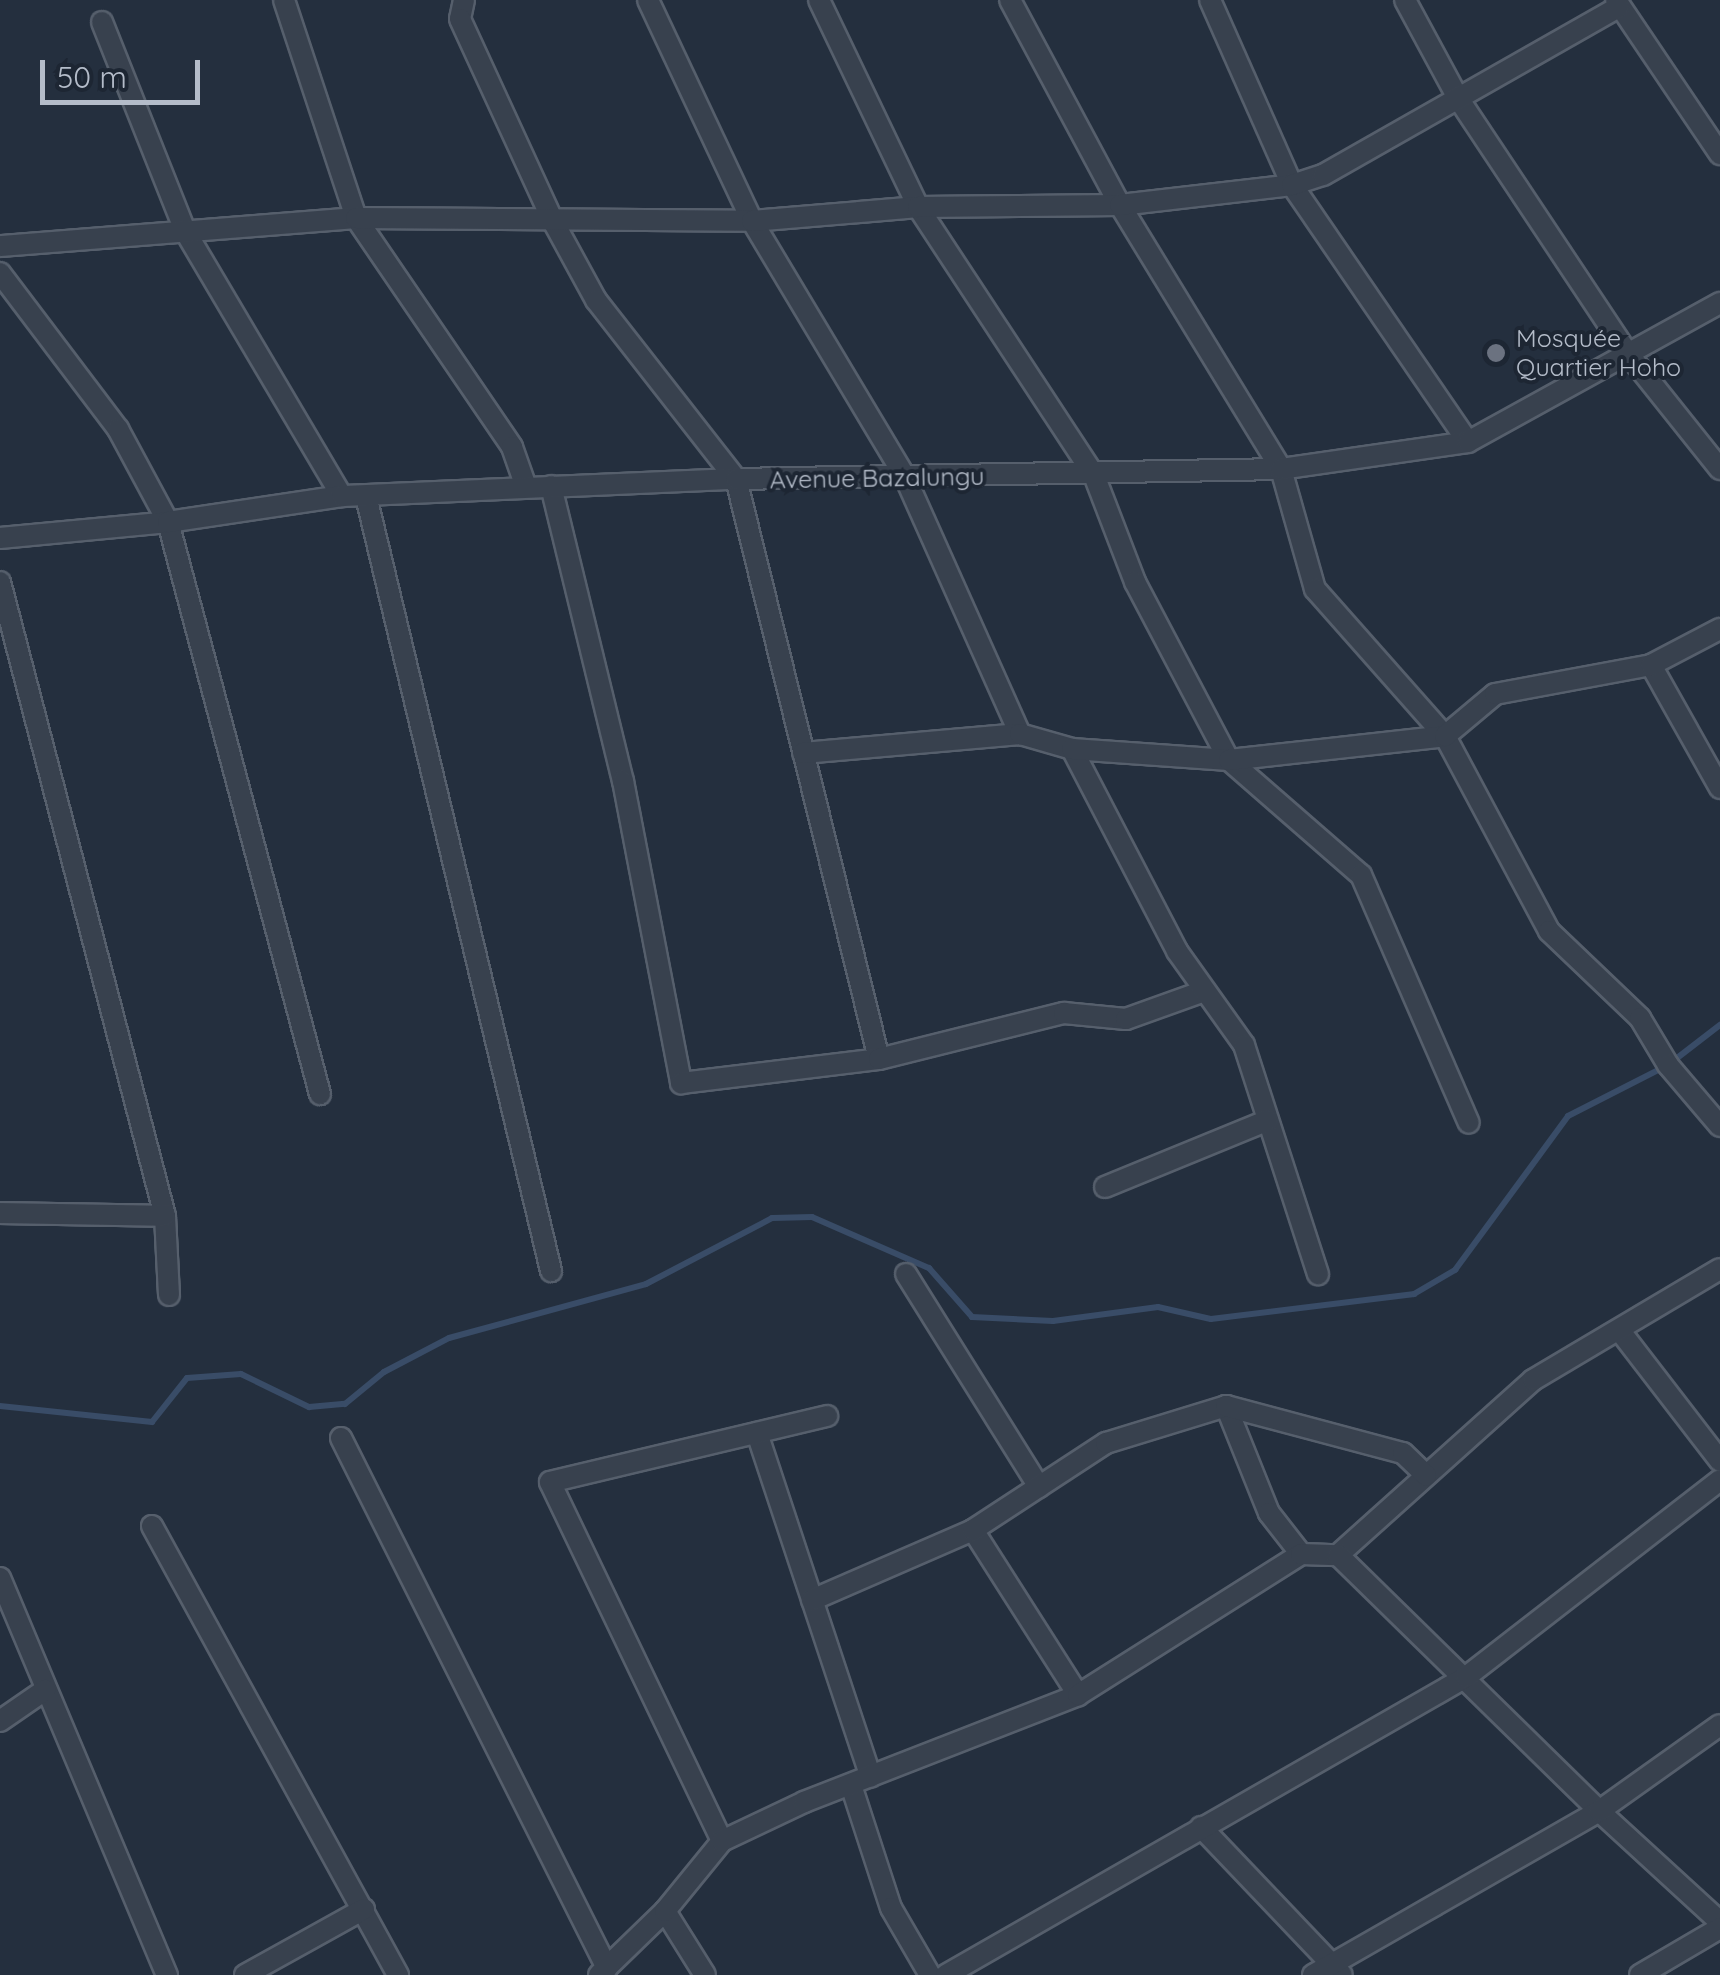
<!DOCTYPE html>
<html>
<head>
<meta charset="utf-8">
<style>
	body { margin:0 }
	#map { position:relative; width:1720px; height:1975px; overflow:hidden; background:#242f3e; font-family:Quicksand,sans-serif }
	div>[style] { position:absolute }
	.stream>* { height:6px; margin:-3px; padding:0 3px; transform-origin:3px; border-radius:3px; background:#394c67 }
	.roads { filter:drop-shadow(2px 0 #565f6c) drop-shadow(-2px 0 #565f6c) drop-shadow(0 2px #565f6c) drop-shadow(0 -2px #565f6c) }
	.minor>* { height:20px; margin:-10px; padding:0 10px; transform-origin:10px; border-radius:10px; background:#38414e }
	.dots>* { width:28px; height:28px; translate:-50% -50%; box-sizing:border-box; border:5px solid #1d2633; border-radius:50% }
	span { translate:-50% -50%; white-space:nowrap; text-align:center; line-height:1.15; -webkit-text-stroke:8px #1d2633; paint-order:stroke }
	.poi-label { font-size:25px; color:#b4bcc9 }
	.left { translate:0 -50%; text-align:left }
	.street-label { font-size:25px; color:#b4bcc9 }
	.scale { position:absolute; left:40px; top:60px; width:160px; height:45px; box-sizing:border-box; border:5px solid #b4bcc9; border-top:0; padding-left:12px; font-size:30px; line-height:35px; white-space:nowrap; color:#b4bcc9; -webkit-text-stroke:8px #1d2633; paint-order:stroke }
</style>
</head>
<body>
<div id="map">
	<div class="stream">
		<i style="left:0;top:1406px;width:153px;rotate:6deg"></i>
		<i style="left:152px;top:1422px;width:56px;rotate:-51.5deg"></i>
		<i style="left:187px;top:1378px;width:54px;rotate:-4.2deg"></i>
		<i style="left:241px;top:1374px;width:76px;rotate:25.9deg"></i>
		<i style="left:309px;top:1407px;width:36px;rotate:-5deg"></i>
		<i style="left:345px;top:1404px;width:50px;rotate:-39.4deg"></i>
		<i style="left:384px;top:1372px;width:73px;rotate:-27.6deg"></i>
		<i style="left:449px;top:1338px;width:204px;rotate:-15.3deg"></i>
		<i style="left:646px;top:1284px;width:142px;rotate:-27.6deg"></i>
		<i style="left:772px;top:1218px;width:40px;rotate:-1.4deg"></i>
		<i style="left:812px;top:1217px;width:128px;rotate:23.6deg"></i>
		<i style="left:929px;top:1268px;width:65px;rotate:48.7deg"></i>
		<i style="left:972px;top:1317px;width:81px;rotate:2.8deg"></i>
		<i style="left:1053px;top:1321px;width:106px;rotate:-7.6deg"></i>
		<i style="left:1158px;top:1307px;width:54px;rotate:12.8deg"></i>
		<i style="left:1211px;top:1319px;width:205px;rotate:-7deg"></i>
		<i style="left:1414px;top:1294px;width:48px;rotate:-30.3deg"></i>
		<i style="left:1455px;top:1270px;width:191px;rotate:-53.7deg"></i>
		<i style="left:1568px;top:1116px;width:112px;rotate:-27deg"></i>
		<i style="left:1668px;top:1065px;width:66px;rotate:-37.6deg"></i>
	</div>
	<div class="roads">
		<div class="minor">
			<i style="left:284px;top:0;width:230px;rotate:71.7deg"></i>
			<i style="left:356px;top:218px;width:277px;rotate:55.7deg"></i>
			<i style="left:512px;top:447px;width:42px;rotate:70.7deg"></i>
			<i style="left:464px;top:0;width:19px;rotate:102deg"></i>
			<i style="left:460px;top:19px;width:225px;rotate:65.3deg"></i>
			<i style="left:554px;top:223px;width:88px;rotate:61.4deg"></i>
			<i style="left:596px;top:300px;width:227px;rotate:52deg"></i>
			<i style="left:736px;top:479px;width:597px;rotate:76.15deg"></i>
			<i style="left:648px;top:0;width:244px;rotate:64.8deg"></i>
			<i style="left:752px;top:221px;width:298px;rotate:59.1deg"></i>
			<i style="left:905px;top:477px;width:282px;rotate:65.9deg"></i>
			<i style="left:819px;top:0;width:229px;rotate:64.4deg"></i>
			<i style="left:918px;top:207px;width:321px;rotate:56.7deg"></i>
			<i style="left:1094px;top:475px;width:115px;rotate:69deg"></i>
			<i style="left:1135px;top:582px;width:201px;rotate:62.2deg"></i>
			<i style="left:1229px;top:760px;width:175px;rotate:41.1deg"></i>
			<i style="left:1361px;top:875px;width:270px;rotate:66.5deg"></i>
			<i style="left:1010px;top:0;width:233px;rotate:61.8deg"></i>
			<i style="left:1120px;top:205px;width:309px;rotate:58.6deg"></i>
			<i style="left:1281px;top:469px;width:125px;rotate:74.2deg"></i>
			<i style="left:1315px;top:589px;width:196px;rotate:48.5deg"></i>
			<i style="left:1445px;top:736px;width:221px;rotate:61.9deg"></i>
			<i style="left:1549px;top:931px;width:126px;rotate:43.7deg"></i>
			<i style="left:1640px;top:1018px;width:55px;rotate:59.2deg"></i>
			<i style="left:1668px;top:1065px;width:80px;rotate:49.6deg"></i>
			<i style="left:1210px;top:0;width:202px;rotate:66.1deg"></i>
			<i style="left:1292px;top:185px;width:311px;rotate:55.6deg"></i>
			<i style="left:1405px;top:0;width:111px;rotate:61.6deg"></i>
			<i style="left:1458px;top:98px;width:309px;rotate:56.4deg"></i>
			<i style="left:1629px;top:355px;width:146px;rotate:51.4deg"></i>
			<i style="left:1616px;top:0;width:186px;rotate:56deg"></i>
			<i style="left:102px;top:22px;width:225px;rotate:68.3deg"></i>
			<i style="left:185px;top:231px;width:308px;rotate:59.4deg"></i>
			<i style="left:0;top:246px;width:357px;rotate:-4.5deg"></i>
			<i style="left:356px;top:218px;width:396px;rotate:0.4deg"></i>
			<i style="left:752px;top:221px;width:167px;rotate:-4.8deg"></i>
			<i style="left:918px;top:207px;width:202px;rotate:-0.6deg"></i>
			<i style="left:1120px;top:205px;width:173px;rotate:-6.6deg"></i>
			<i style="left:1292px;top:185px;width:33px;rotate:-18deg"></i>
			<i style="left:1323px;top:175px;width:340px;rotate:-29.6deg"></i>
			<i style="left:0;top:273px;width:196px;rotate:52.9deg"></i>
			<i style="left:118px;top:429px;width:106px;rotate:61.7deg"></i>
			<i style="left:168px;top:522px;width:592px;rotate:75.12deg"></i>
			<i style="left:551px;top:486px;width:304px;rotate:76.3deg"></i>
			<i style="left:623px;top:781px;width:308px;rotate:79.1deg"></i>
			<i style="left:681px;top:1083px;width:199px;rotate:-6.9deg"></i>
			<i style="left:879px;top:1059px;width:191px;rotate:-14deg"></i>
			<i style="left:1064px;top:1013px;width:62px;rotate:5.5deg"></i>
			<i style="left:1126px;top:1019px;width:83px;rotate:-19.7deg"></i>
			<i style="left:366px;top:496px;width:797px;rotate:76.57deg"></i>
			<i style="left:0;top:538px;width:169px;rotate:-5.4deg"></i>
			<i style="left:168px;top:522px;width:176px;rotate:-8.5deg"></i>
			<i style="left:342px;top:496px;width:394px;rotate:-2.5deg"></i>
			<i style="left:736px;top:479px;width:545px;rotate:-1.05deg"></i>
			<i style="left:1281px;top:469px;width:189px;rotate:-8.2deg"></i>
			<i style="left:1468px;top:442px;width:288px;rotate:-28.9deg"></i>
			<i style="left:0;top:582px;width:655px;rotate:75.41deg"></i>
			<i style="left:165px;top:1216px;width:79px;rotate:87.1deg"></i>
			<i style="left:1651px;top:665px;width:141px;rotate:60.7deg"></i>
			<i style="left:1072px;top:749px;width:228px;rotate:62.5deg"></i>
			<i style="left:1177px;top:951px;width:115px;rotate:54.5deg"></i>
			<i style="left:1244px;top:1045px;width:241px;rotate:72.1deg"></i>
			<i style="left:803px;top:753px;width:218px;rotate:-5deg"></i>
			<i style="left:1020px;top:734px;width:54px;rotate:16.1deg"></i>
			<i style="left:1072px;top:749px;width:157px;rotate:4deg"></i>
			<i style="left:1229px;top:760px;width:217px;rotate:-6.3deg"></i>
			<i style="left:1445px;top:736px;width:65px;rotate:-40deg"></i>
			<i style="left:1495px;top:694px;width:159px;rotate:-10.5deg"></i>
			<i style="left:1651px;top:665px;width:78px;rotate:-27.6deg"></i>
			<i style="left:1105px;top:1187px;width:176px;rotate:-22.3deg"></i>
			<i style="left:0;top:1213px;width:165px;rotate:1deg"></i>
			<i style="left:906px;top:1274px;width:251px;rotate:58deg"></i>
			<i style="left:1620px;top:1331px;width:164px;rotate:52.4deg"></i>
			<i style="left:1226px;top:1406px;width:115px;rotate:68.1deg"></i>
			<i style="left:1269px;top:1513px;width:52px;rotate:52deg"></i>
			<i style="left:757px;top:1433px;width:362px;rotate:71.7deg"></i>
			<i style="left:341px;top:1438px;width:593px;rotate:63.35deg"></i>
			<i style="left:152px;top:1526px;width:512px;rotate:61.28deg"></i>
			<i style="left:973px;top:1530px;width:196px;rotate:57.5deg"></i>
			<i style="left:1338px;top:1555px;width:262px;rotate:-41.9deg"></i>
			<i style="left:1533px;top:1380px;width:217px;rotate:-30.7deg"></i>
			<i style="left:0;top:1578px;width:431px;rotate:67.2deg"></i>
			<i style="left:812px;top:1600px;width:176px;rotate:-23.5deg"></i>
			<i style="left:973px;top:1530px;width:159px;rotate:-33.2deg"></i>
			<i style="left:1106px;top:1443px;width:126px;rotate:-17.1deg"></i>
			<i style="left:1226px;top:1406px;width:183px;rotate:14.9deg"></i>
			<i style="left:1403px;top:1453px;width:32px;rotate:44deg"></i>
			<i style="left:0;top:1721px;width:55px;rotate:-34.6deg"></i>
			<i style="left:851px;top:1785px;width:129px;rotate:72deg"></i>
			<i style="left:891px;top:1908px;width:78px;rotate:59.8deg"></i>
			<i style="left:1201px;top:1827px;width:204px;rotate:46.4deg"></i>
			<i style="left:722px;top:1841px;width:398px;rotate:-115.6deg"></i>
			<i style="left:550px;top:1482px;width:285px;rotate:-13.4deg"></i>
			<i style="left:665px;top:1911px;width:75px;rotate:58deg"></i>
			<i style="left:245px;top:1975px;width:136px;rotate:-29deg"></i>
			<i style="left:599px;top:1975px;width:92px;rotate:-44.1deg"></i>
			<i style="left:665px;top:1911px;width:90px;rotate:-50.8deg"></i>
			<i style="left:722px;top:1841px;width:91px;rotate:-25.4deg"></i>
			<i style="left:804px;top:1802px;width:294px;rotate:-21.3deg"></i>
			<i style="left:1078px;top:1695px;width:264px;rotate:-32.3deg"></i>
			<i style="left:1301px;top:1554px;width:37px;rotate:2deg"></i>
			<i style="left:1338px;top:1555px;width:366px;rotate:44.4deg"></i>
			<i style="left:1599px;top:1811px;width:164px;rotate:42.5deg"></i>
			<i style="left:946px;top:1975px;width:599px;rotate:-29.82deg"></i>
			<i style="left:1466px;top:1677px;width:321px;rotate:-37.8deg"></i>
			<i style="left:1313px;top:1975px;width:330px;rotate:-29.8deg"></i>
			<i style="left:1599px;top:1811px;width:148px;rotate:-35.4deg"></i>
			<i style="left:1640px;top:1975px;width:93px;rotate:-30.4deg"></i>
		</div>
	</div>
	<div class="dots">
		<i style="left:1496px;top:353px;background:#6b7280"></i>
	</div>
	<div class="poi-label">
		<span class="left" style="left:1516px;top:353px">Mosquée<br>Quartier Hoho</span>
	</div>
	<div class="street-label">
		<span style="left:877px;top:478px;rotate:-1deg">Avenue Bazalungu</span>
	</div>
	<div class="scale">50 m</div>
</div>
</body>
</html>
